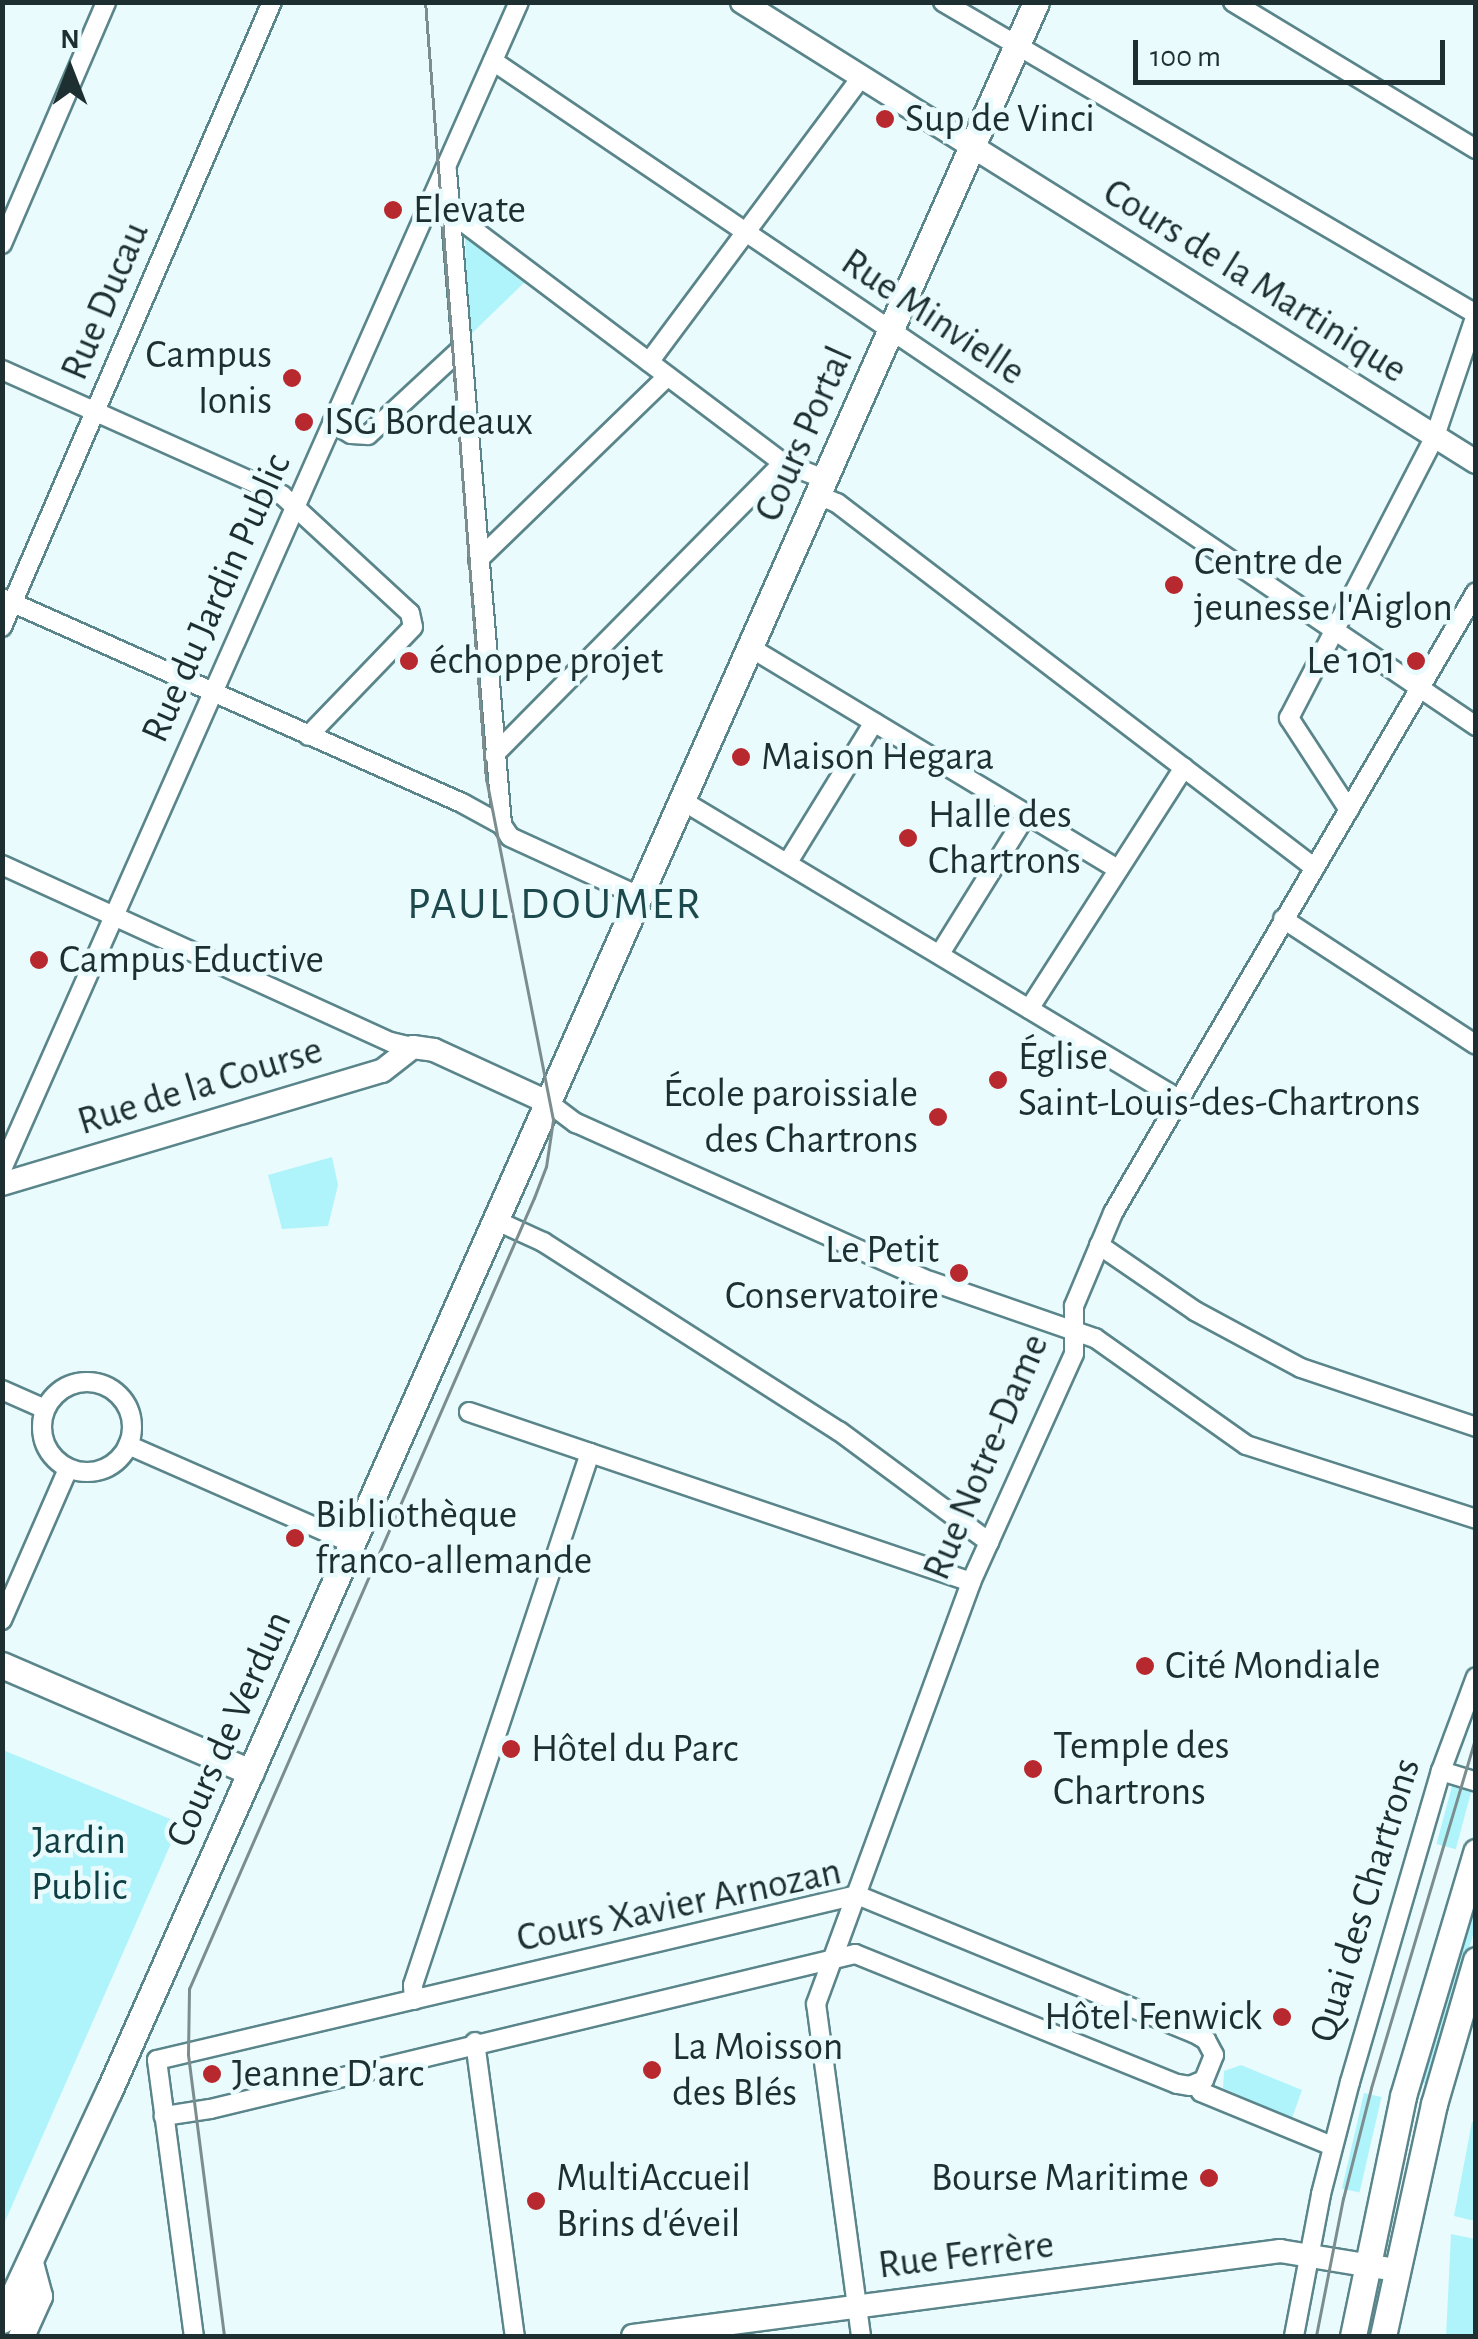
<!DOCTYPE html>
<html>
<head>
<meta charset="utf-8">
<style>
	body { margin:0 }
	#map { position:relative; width:1478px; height:2339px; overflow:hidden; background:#e9fbfd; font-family:"Alegreya Sans",sans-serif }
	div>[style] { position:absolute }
	.green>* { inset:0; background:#b0f4fb; transform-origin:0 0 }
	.roads { filter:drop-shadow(2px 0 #5a858a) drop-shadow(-2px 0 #5a858a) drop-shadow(0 2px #5a858a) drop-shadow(0 -2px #5a858a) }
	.minor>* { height:18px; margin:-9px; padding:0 9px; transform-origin:9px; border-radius:9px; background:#fff }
	.minor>.ring { margin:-9px; padding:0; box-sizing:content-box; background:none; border:18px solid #fff; border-radius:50% }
	.tertiary>* { height:22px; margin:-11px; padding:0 11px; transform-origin:11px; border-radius:11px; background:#fff }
	.secondary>* { height:25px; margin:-12.5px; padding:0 12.5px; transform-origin:12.5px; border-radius:12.5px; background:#fff }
	.tram>* { height:2.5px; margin:-1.25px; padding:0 1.25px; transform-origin:1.25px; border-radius:1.25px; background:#7b8d8f }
	.dots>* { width:28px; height:28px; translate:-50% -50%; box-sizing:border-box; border:5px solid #e9fbfd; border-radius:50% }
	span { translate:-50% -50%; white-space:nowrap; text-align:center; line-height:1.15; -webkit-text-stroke:9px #e9fbfd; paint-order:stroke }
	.poi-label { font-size:40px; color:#1d2f31 }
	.left { translate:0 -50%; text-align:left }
	.right { translate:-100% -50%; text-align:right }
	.street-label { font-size:40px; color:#1d2f31 }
	.park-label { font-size:40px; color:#0e4044 }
	.quarter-label { font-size:45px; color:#1d484c; letter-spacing:2.5px }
	.frame { position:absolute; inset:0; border:5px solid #1d2f31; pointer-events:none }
	.north { position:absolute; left:20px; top:20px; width:100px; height:100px; -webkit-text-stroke:8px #e9fbfd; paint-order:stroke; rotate:0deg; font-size:28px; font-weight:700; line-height:40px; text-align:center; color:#1d2f31 }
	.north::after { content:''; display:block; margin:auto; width:35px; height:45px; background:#1d2f31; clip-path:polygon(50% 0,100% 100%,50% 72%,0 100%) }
	.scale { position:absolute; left:1133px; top:40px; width:312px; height:45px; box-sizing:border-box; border:5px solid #1d2f31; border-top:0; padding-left:12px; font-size:30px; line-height:35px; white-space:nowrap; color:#1d2f31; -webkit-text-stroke:8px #e9fbfd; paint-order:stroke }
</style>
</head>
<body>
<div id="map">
	<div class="green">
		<i style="clip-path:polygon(465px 238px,472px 238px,528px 279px,469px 336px)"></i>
		<i style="clip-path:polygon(332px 1157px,338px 1185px,328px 1226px,282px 1229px,268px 1175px)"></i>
		<i style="clip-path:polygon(3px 1750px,180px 1823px,3px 2226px)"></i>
		<i style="left:1452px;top:1786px;width:20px;height:60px;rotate:15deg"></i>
		<i style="clip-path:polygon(1471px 1908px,1475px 1909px,1475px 1928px,1429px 2085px,1420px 2082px)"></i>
		<i style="clip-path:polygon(1241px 2065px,1302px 2090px,1292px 2118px,1223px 2088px,1224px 2071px)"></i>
		<i style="left:1364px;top:2093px;width:18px;height:98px;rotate:13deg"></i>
		<i style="clip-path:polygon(1472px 2122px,1476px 2123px,1475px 2221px,1454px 2216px)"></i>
		<i style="clip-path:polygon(1451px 2234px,1475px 2239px,1475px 2336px,1446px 2336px)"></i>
	</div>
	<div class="roads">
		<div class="minor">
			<i style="left:943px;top:2px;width:618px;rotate:30.34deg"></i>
			<i style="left:1233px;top:2px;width:284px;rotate:31.2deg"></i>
			<i style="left:493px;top:61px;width:1187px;rotate:34.08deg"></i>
			<i style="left:447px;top:171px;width:656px;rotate:85.19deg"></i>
			<i style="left:450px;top:212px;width:417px;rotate:37deg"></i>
			<i style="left:783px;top:463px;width:45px;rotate:20.9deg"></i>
			<i style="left:2px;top:244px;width:263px;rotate:-66.7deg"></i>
			<i style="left:649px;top:362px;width:353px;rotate:-53.3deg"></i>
			<i style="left:2px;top:370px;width:307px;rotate:24.1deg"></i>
			<i style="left:282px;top:495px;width:174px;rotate:42.7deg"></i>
			<i style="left:410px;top:613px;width:14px;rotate:78deg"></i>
			<i style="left:413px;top:627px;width:151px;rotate:133.9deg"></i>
			<i style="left:332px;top:423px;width:22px;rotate:30deg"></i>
			<i style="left:351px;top:434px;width:17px;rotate:3deg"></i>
			<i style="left:368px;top:435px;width:128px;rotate:-42.8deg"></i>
			<i style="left:818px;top:495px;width:21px;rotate:23deg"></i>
			<i style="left:837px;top:503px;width:601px;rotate:37.37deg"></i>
			<i style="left:478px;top:560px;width:264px;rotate:-44.1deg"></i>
			<i style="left:2px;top:598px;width:504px;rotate:24.02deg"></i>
			<i style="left:462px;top:803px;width:46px;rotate:28.8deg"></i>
			<i style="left:502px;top:825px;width:14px;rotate:56deg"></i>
			<i style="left:510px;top:837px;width:144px;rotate:24.6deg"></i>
			<i style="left:2px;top:627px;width:681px;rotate:-66.64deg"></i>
			<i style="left:751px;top:648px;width:428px;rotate:31.1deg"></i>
			<i style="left:494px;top:755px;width:411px;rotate:-45.3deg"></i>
			<i style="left:683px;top:801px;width:576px;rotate:31.01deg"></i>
			<i style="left:1349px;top:810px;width:110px;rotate:-123.1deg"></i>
			<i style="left:1289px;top:718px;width:318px;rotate:-62.6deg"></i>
			<i style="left:1435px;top:436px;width:128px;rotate:-71.3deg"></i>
			<i style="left:788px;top:862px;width:164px;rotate:-58.4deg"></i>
			<i style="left:2px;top:865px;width:427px;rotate:24.5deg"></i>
			<i style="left:391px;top:1042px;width:23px;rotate:13deg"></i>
			<i style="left:1283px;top:919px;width:230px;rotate:33.1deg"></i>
			<i style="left:941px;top:952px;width:163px;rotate:-58.1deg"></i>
			<i style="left:1029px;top:1009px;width:287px;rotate:-57.3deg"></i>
			<i style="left:549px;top:1103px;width:34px;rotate:37deg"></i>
			<i style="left:576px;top:1123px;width:388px;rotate:24.1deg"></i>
			<i style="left:930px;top:1281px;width:175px;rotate:19.1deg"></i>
			<i style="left:1095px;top:1338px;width:185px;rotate:35.3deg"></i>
			<i style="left:1246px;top:1445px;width:242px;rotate:17.8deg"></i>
			<i style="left:2px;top:1169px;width:1276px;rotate:-66.11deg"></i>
			<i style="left:497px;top:1221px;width:51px;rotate:24.5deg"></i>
			<i style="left:543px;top:1242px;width:351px;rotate:32.6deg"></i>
			<i style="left:839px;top:1431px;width:187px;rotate:36.5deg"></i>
			<i style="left:1099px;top:1245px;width:116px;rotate:34.5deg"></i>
			<i style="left:1195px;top:1311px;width:120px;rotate:28.3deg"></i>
			<i style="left:1301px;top:1368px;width:185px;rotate:18.6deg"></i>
			<i class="ring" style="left:42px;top:1382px;width:72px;height:72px"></i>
			<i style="left:2px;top:1390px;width:47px;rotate:23.8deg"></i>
			<i style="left:469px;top:1412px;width:530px;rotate:18.71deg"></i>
			<i style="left:128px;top:1445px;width:246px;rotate:23.7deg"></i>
			<i style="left:2px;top:1620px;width:165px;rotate:-66.4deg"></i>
			<i style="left:1441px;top:1771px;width:37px;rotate:17deg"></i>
			<i style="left:414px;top:2000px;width:15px;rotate:-94deg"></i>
			<i style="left:413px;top:1985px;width:561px;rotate:-71.6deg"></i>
			<i style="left:475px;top:2042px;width:297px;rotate:82.3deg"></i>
			<i style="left:157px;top:2060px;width:719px;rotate:-13.26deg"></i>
			<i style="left:857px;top:1895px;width:364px;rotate:22.3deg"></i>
			<i style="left:1194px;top:2033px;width:14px;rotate:30deg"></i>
			<i style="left:1206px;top:2040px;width:17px;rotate:62deg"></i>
			<i style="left:1214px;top:2055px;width:27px;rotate:112deg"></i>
			<i style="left:1204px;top:2080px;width:15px;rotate:157deg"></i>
			<i style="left:1190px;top:2086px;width:13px;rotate:-171deg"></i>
			<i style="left:1177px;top:2084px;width:347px;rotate:-158deg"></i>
			<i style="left:855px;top:1954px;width:663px;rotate:166.49deg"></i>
			<i style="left:210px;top:2109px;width:47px;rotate:171.3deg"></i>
			<i style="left:157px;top:2060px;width:278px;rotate:82.4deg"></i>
			<i style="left:1197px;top:2085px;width:8px;rotate:60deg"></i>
			<i style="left:1201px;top:2092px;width:142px;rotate:22.4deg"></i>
			<i style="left:861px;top:2336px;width:335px;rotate:-97.7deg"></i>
			<i style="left:816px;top:2004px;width:450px;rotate:-69.8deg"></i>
			<i style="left:971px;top:1582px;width:250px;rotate:-65.7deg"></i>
			<i style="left:1074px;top:1354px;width:48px;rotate:-90deg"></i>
			<i style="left:1074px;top:1306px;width:101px;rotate:-67.2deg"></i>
			<i style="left:1113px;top:1213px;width:719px;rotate:-59.69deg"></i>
			<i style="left:1294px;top:2336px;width:145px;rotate:-79.2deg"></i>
			<i style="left:1321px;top:2194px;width:116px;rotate:-75.5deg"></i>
			<i style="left:1350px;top:2082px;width:324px;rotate:-73.7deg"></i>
			<i style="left:1441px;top:1771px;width:100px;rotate:-69.6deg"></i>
		</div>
		<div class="tertiary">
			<i style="left:742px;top:2px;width:866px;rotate:32.08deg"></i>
			<i style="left:2px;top:1184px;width:396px;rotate:-16.6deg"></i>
			<i style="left:382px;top:1071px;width:39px;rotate:-38deg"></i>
			<i style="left:413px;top:1047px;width:21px;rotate:8deg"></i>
			<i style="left:434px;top:1050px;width:127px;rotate:24.7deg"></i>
			<i style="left:633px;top:2336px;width:653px;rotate:-7.48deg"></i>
			<i style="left:1280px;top:2251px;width:118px;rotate:9.3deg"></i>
		</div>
		<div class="secondary">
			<i style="left:2px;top:1665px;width:271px;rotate:23.3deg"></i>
			<i style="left:2px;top:2320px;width:253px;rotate:-65deg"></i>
			<i style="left:109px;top:2091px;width:2285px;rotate:-66.07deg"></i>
			<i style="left:21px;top:2336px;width:44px;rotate:-65.8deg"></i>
			<i style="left:39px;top:2296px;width:34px;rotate:-105deg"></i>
			<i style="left:1353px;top:2336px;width:245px;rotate:-78.2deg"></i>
			<i style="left:1403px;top:2096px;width:255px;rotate:-73.3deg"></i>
			<i style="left:1383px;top:2336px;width:238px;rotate:-77.6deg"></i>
			<i style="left:1434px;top:2104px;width:150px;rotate:-73.7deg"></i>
		</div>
	</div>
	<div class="tram">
		<i style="left:224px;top:2336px;width:284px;rotate:-97.3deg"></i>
		<i style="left:188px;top:2054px;width:65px;rotate:-89.1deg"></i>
		<i style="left:189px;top:1989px;width:863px;rotate:-66.44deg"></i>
		<i style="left:534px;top:1198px;width:33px;rotate:-69deg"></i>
		<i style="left:546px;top:1167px;width:48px;rotate:-81.5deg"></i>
		<i style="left:553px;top:1120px;width:347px;rotate:-101.1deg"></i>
		<i style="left:486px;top:780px;width:780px;rotate:-94.48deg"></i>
		<i style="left:1316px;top:2336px;width:140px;rotate:-78.9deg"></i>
		<i style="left:1343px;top:2199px;width:114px;rotate:-75.8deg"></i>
		<i style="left:1371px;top:2088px;width:368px;rotate:-73.4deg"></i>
	</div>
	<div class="dots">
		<i style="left:885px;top:119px;background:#b8282f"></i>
		<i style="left:393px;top:210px;background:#b8282f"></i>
		<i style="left:292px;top:378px;background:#b8282f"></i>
		<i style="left:304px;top:422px;background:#b8282f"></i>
		<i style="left:1174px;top:585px;background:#b8282f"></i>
		<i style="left:409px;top:661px;background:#b8282f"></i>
		<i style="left:1416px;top:661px;background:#b8282f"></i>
		<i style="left:741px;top:757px;background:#b8282f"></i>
		<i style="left:908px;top:838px;background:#b8282f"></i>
		<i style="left:39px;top:960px;background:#b8282f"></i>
		<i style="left:998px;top:1080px;background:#b8282f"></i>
		<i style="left:938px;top:1117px;background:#b8282f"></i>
		<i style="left:959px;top:1273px;background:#b8282f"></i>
		<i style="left:295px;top:1538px;background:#b8282f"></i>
		<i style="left:1145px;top:1666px;background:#b8282f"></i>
		<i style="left:511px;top:1749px;background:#b8282f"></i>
		<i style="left:1033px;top:1769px;background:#b8282f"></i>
		<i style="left:1282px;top:2017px;background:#b8282f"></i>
		<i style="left:652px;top:2070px;background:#b8282f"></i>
		<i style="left:212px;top:2074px;background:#b8282f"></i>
		<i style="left:1209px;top:2178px;background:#b8282f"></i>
		<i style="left:536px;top:2201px;background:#b8282f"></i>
	</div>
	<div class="poi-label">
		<span class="left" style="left:905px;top:119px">Sup de Vinci</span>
		<span class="left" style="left:413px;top:210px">Elevate</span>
		<span class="right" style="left:272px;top:378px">Campus<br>Ionis</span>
		<span class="left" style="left:324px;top:422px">ISG Bordeaux</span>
		<span class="left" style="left:1194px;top:585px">Centre de<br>jeunesse l'Aiglon</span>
		<span class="left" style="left:429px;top:661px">échoppe projet</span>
		<span class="right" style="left:1396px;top:661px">Le 101</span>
		<span class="left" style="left:761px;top:757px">Maison Hegara</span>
		<span class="left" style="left:928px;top:838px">Halle des<br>Chartrons</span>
		<span class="left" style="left:59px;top:960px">Campus Eductive</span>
		<span class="left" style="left:1018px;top:1080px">Église<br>Saint-Louis-des-Chartrons</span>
		<span class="right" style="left:918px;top:1117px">École paroissiale<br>des Chartrons</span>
		<span class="right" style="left:939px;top:1273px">Le Petit<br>Conservatoire</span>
		<span class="left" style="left:315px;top:1538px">Bibliothèque<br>franco-allemande</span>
		<span class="left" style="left:1165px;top:1666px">Cité Mondiale</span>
		<span class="left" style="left:1053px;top:1769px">Temple des<br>Chartrons</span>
		<span class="left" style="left:531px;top:1749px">Hôtel du Parc</span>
		<span class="right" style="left:1262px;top:2017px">Hôtel Fenwick</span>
		<span class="left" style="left:672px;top:2070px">La Moisson<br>des Blés</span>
		<span class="left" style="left:232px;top:2074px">Jeanne D'arc</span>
		<span class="left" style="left:556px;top:2201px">MultiAccueil<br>Brins d'éveil</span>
		<span class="right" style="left:1189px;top:2178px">Bourse Maritime</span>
	</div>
	<div class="street-label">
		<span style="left:1255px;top:281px;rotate:32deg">Cours de la Martinique</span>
		<span style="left:105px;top:301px;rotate:-67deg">Rue Ducau</span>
		<span style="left:933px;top:317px;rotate:34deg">Rue Minvielle</span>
		<span style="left:804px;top:434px;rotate:-66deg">Cours Portal</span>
		<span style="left:216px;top:598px;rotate:-66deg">Rue du Jardin Public</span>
		<span style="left:200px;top:1086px;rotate:-17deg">Rue de la Course</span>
		<span style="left:986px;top:1457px;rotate:-67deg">Rue Notre-Dame</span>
		<span style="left:229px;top:1729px;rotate:-66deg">Cours de Verdun</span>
		<span style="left:1365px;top:1900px;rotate:-73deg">Quai des Chartrons</span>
		<span style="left:679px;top:1905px;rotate:-12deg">Cours Xavier Arnozan</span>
		<span style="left:966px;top:2255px;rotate:-7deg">Rue Ferrère</span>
	</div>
	<div class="park-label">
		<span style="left:79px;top:1864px">Jardin<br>Public</span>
	</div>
	<div class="quarter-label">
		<span style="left:555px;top:905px">PAUL DOUMER</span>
	</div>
	<div class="frame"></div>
	<div class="north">N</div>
	<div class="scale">100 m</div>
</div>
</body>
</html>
